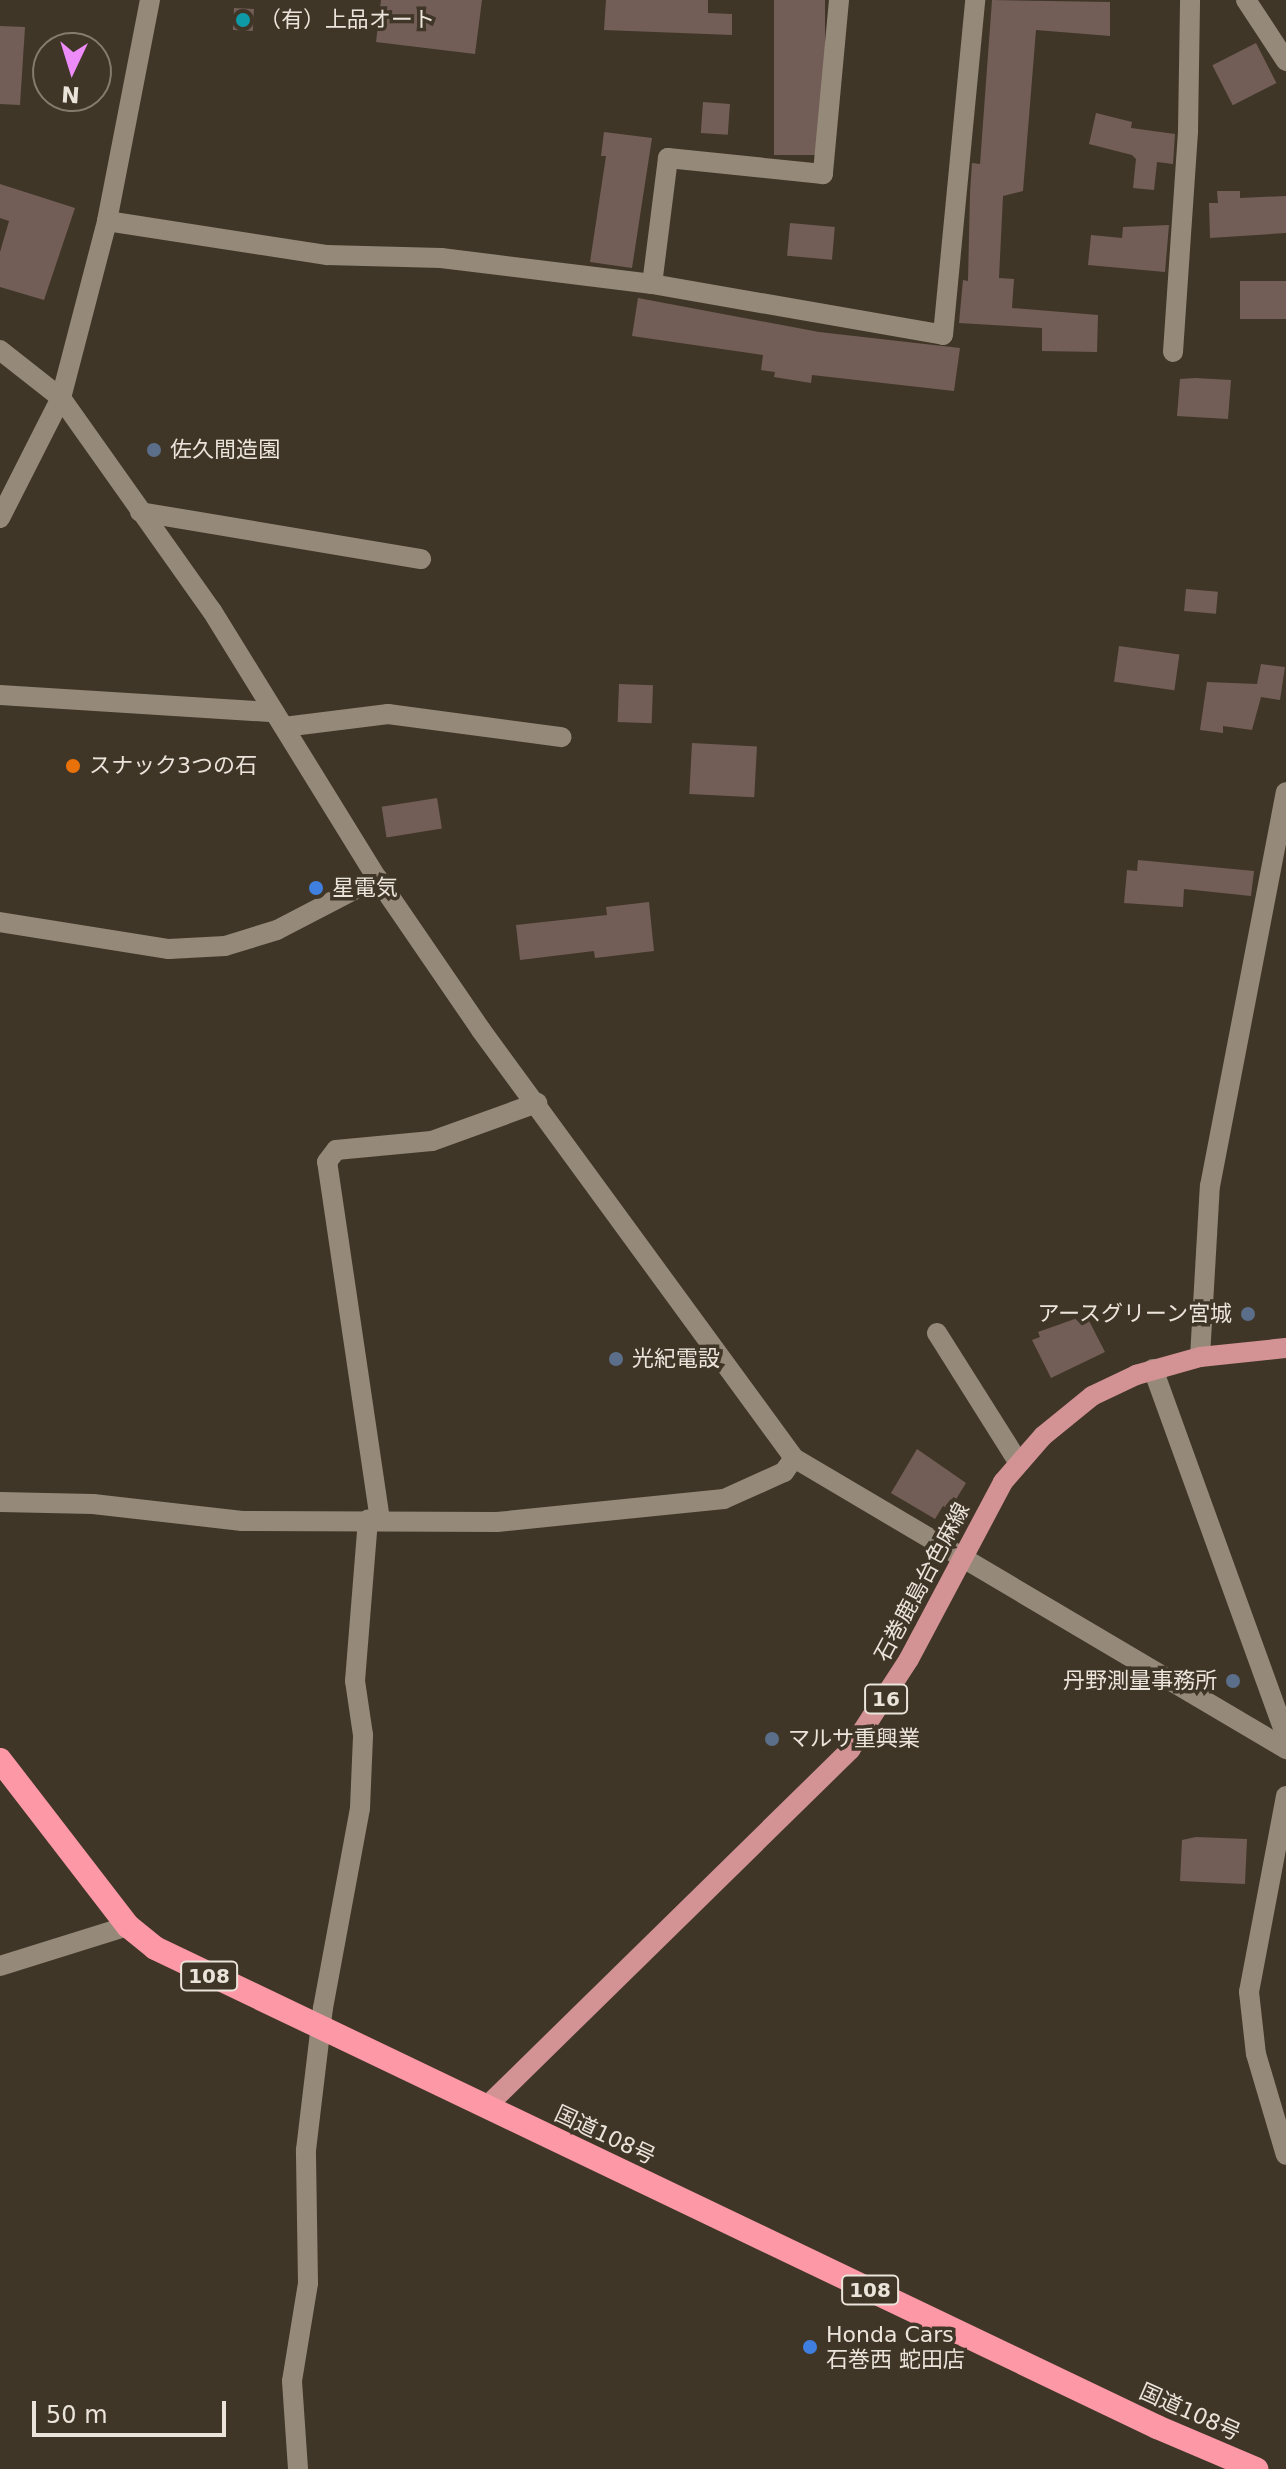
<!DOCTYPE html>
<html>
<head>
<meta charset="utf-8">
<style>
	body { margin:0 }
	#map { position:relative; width:1286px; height:2469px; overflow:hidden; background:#403627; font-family:"DejaVu Sans","Noto Sans JP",sans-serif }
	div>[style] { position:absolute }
	.building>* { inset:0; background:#725e57; transform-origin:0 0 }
	.minor>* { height:20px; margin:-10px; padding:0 10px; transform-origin:10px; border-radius:10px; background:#958979 }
	.major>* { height:20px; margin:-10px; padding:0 10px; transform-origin:10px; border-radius:10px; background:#d39294 }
	.highway>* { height:24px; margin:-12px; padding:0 12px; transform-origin:12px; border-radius:12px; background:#fd98a6 }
	.dots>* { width:22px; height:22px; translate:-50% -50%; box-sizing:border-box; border:4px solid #403627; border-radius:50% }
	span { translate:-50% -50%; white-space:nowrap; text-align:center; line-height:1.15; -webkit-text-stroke:7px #403627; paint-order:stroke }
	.shield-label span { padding:2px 6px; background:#403627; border:2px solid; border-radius:6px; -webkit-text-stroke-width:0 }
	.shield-label { font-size:20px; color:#ebe4db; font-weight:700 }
	.poi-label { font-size:22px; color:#ebe4db }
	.left { translate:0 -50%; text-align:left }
	.right { translate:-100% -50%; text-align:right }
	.street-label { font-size:22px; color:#ebe4db }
	.north { position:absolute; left:32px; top:32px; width:80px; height:80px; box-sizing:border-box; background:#403627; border:2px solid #847c6f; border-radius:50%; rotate:184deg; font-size:22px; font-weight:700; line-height:32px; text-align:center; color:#ebe4db }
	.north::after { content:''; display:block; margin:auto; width:28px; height:36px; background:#ed8cf9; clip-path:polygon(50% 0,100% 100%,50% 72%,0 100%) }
	.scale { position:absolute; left:32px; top:2401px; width:194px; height:36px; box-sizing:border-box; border:4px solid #ebe4db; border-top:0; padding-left:10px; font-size:24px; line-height:28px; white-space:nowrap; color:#ebe4db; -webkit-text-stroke:6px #403627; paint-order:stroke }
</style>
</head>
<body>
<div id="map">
	<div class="building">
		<i style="clip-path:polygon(381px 0,482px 0,475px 54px,376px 42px)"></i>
		<i style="clip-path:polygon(606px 0,708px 0,708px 13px,732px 14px,732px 35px,604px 30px)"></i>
		<i style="left:774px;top:0;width:51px;height:155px"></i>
		<i style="clip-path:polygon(992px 0,1110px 2px,1110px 36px,1036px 30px,1023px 191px,1003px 196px,999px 278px,1014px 279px,1012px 308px,1098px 315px,1097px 352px,1042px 351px,1042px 328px,959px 323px,963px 280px,968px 281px,970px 193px,972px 163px,980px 164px)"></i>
		<i style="left:234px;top:8px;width:20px;height:22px;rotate:3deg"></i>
		<i style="clip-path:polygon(0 26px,25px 27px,20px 105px,0 104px)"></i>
		<i style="left:1256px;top:43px;width:45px;height:49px;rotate:63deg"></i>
		<i style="left:703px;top:102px;width:27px;height:31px;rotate:4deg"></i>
		<i style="clip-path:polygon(1096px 113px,1132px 122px,1131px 128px,1175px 134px,1173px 164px,1157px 162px,1154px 190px,1133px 188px,1136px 159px,1132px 155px,1089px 144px)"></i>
		<i style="clip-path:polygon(604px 132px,652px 138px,632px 268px,590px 262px,606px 156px,601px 156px)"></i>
		<i style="clip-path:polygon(0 184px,75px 208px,44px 300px,0 287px,0 252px,9px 221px,0 218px)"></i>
		<i style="clip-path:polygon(1217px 191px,1240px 191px,1240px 198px,1286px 196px,1286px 233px,1210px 238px,1209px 203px,1218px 203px)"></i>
		<i style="left:790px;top:223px;width:45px;height:33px;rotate:5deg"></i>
		<i style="clip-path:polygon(1169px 225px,1165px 272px,1088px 265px,1091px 235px,1122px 238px,1123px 227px)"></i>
		<i style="left:1286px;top:281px;width:38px;height:46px;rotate:90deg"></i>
		<i style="clip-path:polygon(638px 298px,819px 332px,960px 348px,954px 391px,812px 375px,811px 383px,774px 377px,775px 372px,761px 370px,763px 355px,632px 336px)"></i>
		<i style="clip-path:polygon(1195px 378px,1231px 380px,1228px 419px,1177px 416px,1180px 379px)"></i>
		<i style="left:1186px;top:589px;width:32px;height:22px;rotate:5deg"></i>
		<i style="left:1119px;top:646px;width:61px;height:36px;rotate:8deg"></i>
		<i style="clip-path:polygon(1261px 664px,1285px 667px,1280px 700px,1261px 697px,1252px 730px,1223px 726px,1223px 733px,1200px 730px,1207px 682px,1257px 684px)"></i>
		<i style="left:619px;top:684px;width:34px;height:38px;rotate:2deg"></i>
		<i style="left:692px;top:743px;width:65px;height:51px;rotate:3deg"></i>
		<i style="left:437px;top:798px;width:31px;height:56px;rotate:81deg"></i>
		<i style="clip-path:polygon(1138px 860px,1254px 871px,1251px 896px,1184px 889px,1183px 907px,1124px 903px,1127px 870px,1137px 871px)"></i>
		<i style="clip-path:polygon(649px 902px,654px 951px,595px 958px,594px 951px,520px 960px,516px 925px,607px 915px,606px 907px)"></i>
		<i style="clip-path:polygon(1086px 1315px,1105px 1352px,1051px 1378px,1032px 1340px,1040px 1337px,1038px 1332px)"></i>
		<i style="clip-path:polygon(917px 1449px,966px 1483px,950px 1509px,943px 1506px,935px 1519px,891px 1493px)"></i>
		<i style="clip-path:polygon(1196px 1837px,1247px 1839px,1245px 1884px,1180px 1881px,1182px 1840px)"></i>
	</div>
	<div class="minor">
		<i style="left:839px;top:0;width:175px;rotate:95.3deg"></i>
		<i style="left:823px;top:174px;width:156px;rotate:-174.1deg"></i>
		<i style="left:668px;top:158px;width:127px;rotate:97.2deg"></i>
		<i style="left:652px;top:284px;width:295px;rotate:9.9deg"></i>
		<i style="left:943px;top:335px;width:337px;rotate:-84.5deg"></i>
		<i style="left:1246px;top:0;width:73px;rotate:56.7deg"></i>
		<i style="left:107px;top:221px;width:223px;rotate:8.8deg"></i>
		<i style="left:327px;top:255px;width:114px;rotate:1.5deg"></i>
		<i style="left:441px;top:258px;width:213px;rotate:7deg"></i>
		<i style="left:0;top:350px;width:78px;rotate:38.2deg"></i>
		<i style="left:61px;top:398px;width:261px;rotate:54.7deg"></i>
		<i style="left:212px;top:611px;width:314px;rotate:58.3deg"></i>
		<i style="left:377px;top:878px;width:184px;rotate:55.6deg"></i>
		<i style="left:481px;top:1030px;width:530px;rotate:53.82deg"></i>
		<i style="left:794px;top:1458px;width:572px;rotate:30.6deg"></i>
		<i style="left:1173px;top:352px;width:222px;rotate:-86.1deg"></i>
		<i style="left:1188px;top:131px;width:131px;rotate:-89.1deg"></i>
		<i style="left:140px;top:512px;width:285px;rotate:9.5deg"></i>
		<i style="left:0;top:518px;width:135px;rotate:-63.1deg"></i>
		<i style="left:61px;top:398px;width:183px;rotate:-75.4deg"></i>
		<i style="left:107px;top:221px;width:225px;rotate:-79deg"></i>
		<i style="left:0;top:695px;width:275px;rotate:3.6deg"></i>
		<i style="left:284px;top:727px;width:105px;rotate:-7.1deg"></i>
		<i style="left:388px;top:714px;width:175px;rotate:7.6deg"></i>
		<i style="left:0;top:922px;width:171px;rotate:9.1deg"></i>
		<i style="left:169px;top:949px;width:56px;rotate:-3.1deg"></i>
		<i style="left:225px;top:946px;width:54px;rotate:-17.1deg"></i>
		<i style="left:277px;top:930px;width:113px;rotate:-27.5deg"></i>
		<i style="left:937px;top:1333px;width:154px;rotate:57.8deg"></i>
		<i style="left:1200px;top:1357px;width:171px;rotate:-86.7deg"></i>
		<i style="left:1210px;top:1186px;width:401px;rotate:-79.1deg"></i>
		<i style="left:1153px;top:1369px;width:390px;rotate:70.1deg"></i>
		<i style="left:0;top:1502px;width:93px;rotate:1.2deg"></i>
		<i style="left:93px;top:1504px;width:150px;rotate:6.5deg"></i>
		<i style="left:242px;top:1521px;width:255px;rotate:0.2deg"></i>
		<i style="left:497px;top:1522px;width:228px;rotate:-5.8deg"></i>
		<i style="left:724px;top:1499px;width:66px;rotate:-24.2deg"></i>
		<i style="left:784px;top:1472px;width:17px;rotate:-54deg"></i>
		<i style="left:380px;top:1520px;width:362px;rotate:-98.4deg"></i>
		<i style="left:327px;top:1162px;width:15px;rotate:-53deg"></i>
		<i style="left:336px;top:1150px;width:96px;rotate:-5.4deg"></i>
		<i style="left:432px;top:1141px;width:112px;rotate:-19.9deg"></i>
		<i style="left:1286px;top:1796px;width:199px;rotate:100.7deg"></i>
		<i style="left:1249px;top:1992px;width:62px;rotate:83.6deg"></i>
		<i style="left:1256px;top:2054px;width:105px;rotate:73.5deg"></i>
		<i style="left:0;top:1966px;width:134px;rotate:-17.4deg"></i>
		<i style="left:298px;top:2469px;width:88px;rotate:-93.9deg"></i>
		<i style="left:292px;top:2381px;width:99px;rotate:-80.7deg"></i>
		<i style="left:308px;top:2283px;width:133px;rotate:-90.9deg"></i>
		<i style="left:306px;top:2150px;width:143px;rotate:-83.2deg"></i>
		<i style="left:323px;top:2008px;width:203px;rotate:-79.5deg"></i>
		<i style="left:360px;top:1808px;width:73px;rotate:-87.6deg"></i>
		<i style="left:363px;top:1735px;width:55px;rotate:-98.4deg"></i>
		<i style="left:355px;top:1681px;width:162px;rotate:-85.4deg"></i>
	</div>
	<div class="major">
		<i style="left:486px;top:2107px;width:510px;rotate:-44.44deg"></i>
		<i style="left:850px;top:1750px;width:108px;rotate:-57deg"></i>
		<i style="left:909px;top:1659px;width:200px;rotate:-62deg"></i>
		<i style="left:1003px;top:1482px;width:61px;rotate:-49deg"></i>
		<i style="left:1043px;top:1436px;width:63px;rotate:-39.2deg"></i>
		<i style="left:1092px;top:1396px;width:49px;rotate:-25.5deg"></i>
		<i style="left:1136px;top:1375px;width:66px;rotate:-15.7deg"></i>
		<i style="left:1200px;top:1357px;width:86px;rotate:-6deg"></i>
	</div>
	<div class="highway">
		<i style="left:0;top:1760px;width:210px;rotate:52.4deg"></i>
		<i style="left:128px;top:1926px;width:35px;rotate:39deg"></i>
		<i style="left:155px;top:1948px;width:1111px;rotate:25.55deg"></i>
		<i style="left:1157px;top:2427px;width:108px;rotate:23deg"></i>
	</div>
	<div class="dots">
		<i style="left:243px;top:20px;background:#0f9aa8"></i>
		<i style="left:154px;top:450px;background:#5c6f8a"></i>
		<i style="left:73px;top:766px;background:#e8710a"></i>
		<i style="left:316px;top:888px;background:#3f7fe0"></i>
		<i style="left:1248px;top:1314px;background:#5c6f8a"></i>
		<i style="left:616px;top:1359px;background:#5c6f8a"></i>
		<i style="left:1233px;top:1681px;background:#5c6f8a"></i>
		<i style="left:772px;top:1739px;background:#5c6f8a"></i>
		<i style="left:810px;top:2347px;background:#3f7fe0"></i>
	</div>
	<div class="shield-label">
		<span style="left:886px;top:1699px">16</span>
		<span style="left:209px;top:1976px">108</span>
		<span style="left:870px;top:2290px">108</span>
	</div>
	<div class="poi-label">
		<span class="left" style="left:259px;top:20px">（有）上品オート</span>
		<span class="left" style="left:170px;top:450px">佐久間造園</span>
		<span class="left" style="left:89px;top:766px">スナック3つの石</span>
		<span class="left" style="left:332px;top:888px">星電気</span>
		<span class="right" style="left:1232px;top:1314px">アースグリーン宮城</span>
		<span class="left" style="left:632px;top:1359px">光紀電設</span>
		<span class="right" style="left:1217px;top:1681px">丹野測量事務所</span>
		<span class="left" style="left:788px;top:1739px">マルサ重興業</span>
		<span class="left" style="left:826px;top:2347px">Honda Cars<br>石巻西 蛇田店</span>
	</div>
	<div class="street-label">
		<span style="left:922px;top:1582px;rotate:-62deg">石巻鹿島台色麻線</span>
		<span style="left:605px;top:2135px;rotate:25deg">国道108号</span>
		<span style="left:1190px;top:2412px;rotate:24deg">国道108号</span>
	</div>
	<div class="north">N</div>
	<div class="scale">50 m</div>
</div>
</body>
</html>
